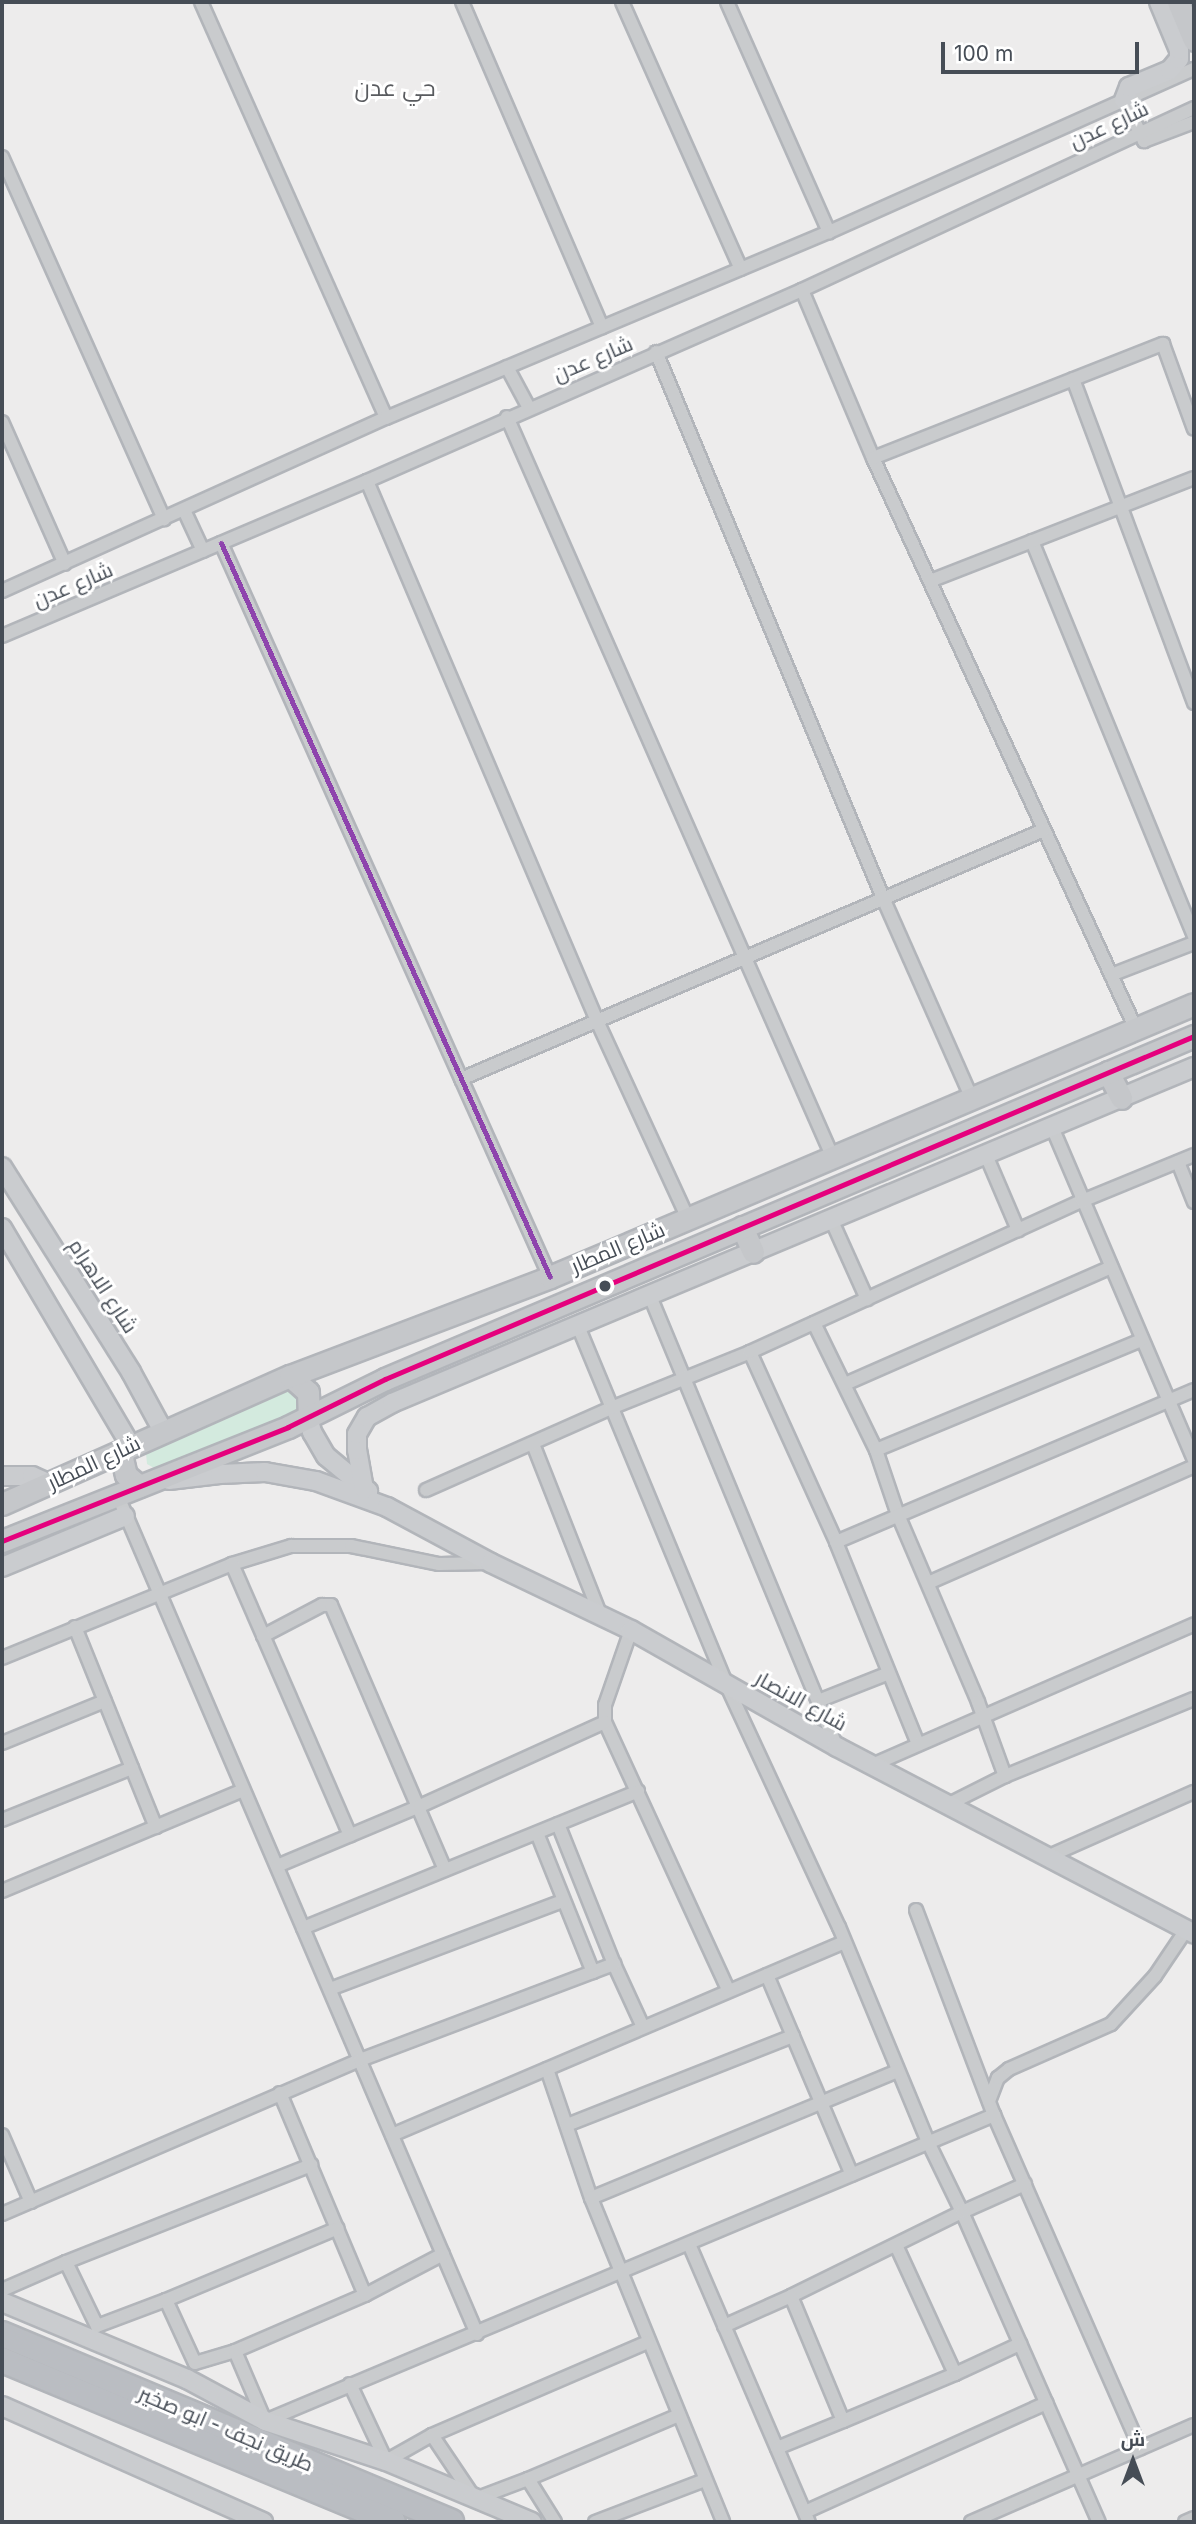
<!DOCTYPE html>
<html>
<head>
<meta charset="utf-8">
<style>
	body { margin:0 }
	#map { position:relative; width:1196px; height:2524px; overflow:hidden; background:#edecec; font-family:Inter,Cairo,sans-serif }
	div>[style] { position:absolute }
	.green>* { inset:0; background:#d3eade }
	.roads { filter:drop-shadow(2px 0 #b2b5ba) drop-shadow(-2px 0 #b2b5ba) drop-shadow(0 2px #b2b5ba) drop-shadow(0 -2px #b2b5ba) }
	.street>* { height:12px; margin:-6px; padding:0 6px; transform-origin:6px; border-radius:6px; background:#c9cbcd }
	.secondary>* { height:18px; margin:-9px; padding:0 9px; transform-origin:9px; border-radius:9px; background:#cacccf }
	.primary>* { height:21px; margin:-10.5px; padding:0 10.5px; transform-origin:10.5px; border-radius:10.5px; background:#c5c7ca }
	.highway>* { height:24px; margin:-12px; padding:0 12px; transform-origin:12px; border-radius:12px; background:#babdc2 }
	.bus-1>* { height:5px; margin:-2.5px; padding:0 2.5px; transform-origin:2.5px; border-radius:2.5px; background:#8e44ad }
	.bus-2>* { height:5px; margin:-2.5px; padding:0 2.5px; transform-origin:2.5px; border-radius:2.5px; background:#e5007d }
	.dots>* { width:19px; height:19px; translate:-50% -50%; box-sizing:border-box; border:4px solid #fff; border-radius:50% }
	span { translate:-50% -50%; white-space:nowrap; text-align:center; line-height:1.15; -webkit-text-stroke:6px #fff; paint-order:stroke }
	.street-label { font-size:21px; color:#464d56 }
	.neighbourhood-label { font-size:23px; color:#595b5f }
	.frame { position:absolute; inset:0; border:4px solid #464d56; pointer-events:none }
	.north { position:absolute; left:1098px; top:2426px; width:70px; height:70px; -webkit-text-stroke:5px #fff; paint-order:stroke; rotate:0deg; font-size:19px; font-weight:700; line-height:28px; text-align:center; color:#464d56 }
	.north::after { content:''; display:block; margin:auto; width:24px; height:32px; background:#464d56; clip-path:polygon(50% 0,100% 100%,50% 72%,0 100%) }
	.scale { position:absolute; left:941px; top:42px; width:198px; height:32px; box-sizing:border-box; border:4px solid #464d56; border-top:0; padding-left:9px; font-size:21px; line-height:24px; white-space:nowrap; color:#464d56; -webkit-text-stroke:5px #fff; paint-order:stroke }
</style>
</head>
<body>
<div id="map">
	<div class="green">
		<i style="clip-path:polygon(287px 1388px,297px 1390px,302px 1406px,298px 1411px,161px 1472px,147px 1464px,146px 1453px,150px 1445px)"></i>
	</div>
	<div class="roads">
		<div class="street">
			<i style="left:201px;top:2px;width:455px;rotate:66deg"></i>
			<i style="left:462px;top:2px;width:354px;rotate:66.7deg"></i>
			<i style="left:622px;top:2px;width:292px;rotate:66deg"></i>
			<i style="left:727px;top:2px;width:252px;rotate:66.1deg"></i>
			<i style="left:1124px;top:100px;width:46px;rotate:64deg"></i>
			<i style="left:1144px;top:141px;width:53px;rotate:-20.8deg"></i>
			<i style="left:2px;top:157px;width:397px;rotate:65.9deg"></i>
			<i style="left:802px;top:290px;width:182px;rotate:67.1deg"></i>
			<i style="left:873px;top:458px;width:629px;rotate:65.27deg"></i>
			<i style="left:656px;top:352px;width:591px;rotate:67.42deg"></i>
			<i style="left:883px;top:898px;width:220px;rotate:66.1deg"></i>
			<i style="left:507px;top:367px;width:47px;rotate:61.8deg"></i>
			<i style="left:1073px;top:379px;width:346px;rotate:69.5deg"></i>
			<i style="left:507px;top:417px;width:810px;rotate:66.25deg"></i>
			<i style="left:2px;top:422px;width:155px;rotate:66.1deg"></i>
			<i style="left:873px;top:458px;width:312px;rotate:-21.5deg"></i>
			<i style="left:1163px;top:344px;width:90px;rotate:70deg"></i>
			<i style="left:367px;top:481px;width:589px;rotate:66.92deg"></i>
			<i style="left:598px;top:1023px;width:216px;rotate:65.3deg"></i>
			<i style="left:184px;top:510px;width:45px;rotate:65.1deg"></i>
			<i style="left:1032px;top:541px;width:427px;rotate:67.7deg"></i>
			<i style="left:221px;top:543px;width:804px;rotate:65.86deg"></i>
			<i style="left:930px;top:581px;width:283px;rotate:-21.3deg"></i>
			<i style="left:2px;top:591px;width:421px;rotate:-24.3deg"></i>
			<i style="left:386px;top:418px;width:480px;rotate:-22.8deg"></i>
			<i style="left:829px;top:232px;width:400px;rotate:-24.1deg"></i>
			<i style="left:2px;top:636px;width:397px;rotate:-23deg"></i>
			<i style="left:367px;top:481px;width:475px;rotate:-23.7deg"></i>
			<i style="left:802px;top:290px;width:432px;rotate:-24.9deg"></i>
			<i style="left:1111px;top:975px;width:89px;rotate:-21.1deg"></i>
			<i style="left:461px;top:1079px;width:634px;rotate:-23.13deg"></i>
			<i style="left:1052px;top:1127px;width:362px;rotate:66.9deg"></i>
			<i style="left:986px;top:1155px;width:82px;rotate:66.9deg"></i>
			<i style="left:1178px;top:1162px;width:43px;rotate:68.2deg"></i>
			<i style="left:831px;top:1219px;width:88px;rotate:65.8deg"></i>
			<i style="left:650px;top:1296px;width:488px;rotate:67.5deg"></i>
			<i style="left:814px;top:1323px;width:141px;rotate:64deg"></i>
			<i style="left:876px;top:1450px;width:69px;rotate:71.3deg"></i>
			<i style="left:898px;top:1515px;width:203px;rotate:66.8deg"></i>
			<i style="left:978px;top:1702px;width:79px;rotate:70deg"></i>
			<i style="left:578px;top:1326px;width:390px;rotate:67.5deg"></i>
			<i style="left:727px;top:1686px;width:266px;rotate:65.1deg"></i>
			<i style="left:839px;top:1927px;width:235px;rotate:67.5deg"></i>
			<i style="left:929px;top:2144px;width:76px;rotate:64.1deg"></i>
			<i style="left:962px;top:2212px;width:339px;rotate:66.2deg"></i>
			<i style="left:750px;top:1352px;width:209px;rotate:65.6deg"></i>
			<i style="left:836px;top:1542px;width:218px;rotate:67.9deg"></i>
			<i style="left:845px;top:1384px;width:291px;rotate:-23.7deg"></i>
			<i style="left:533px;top:1444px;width:183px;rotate:68.5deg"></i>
			<i style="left:876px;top:1450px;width:288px;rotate:-22.5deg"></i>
			<i style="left:426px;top:1490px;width:202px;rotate:-23.9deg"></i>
			<i style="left:611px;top:1408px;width:150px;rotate:-21.9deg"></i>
			<i style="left:750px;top:1352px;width:365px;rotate:-24.5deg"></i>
			<i style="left:1082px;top:1201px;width:121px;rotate:-22.3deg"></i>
			<i style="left:117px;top:1494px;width:914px;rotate:66.8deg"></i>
			<i style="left:836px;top:1542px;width:389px;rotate:-23deg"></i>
			<i style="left:232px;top:1564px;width:62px;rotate:-17deg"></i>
			<i style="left:291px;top:1546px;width:60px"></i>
			<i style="left:351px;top:1546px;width:90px;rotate:11.6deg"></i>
			<i style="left:439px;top:1564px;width:51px;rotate:-1.1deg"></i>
			<i style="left:928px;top:1583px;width:291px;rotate:-23.7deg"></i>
			<i style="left:75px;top:1627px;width:216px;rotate:68deg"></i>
			<i style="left:631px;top:1630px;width:79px;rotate:109.1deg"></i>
			<i style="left:605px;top:1705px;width:17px;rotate:90deg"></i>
			<i style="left:605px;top:1722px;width:296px;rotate:65.3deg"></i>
			<i style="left:263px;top:1636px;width:67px;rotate:-27.7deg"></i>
			<i style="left:322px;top:1605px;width:9px"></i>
			<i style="left:331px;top:1605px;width:288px;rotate:66.7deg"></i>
			<i style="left:2px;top:1658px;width:248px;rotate:-22.2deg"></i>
			<i style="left:232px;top:1564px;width:296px;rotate:66.5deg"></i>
			<i style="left:818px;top:1701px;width:76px;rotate:-21.5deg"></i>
			<i style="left:2px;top:1743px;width:111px;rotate:-22.2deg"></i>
			<i style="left:872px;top:1765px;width:352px;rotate:-23.6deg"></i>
			<i style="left:947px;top:1805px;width:65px;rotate:-26.6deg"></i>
			<i style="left:1005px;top:1776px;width:204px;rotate:-22.2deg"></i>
			<i style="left:2px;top:1820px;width:140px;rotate:-21.8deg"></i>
			<i style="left:558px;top:1824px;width:151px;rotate:68.2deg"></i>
			<i style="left:614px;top:1964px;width:69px;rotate:65.3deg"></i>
			<i style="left:537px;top:1833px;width:150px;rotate:68.1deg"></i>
			<i style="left:1047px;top:1857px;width:161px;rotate:-23.9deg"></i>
			<i style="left:277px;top:1866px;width:155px;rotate:-22.8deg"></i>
			<i style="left:420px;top:1806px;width:203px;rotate:-24.4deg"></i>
			<i style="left:2px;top:1891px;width:261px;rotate:-22.7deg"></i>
			<i style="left:916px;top:1910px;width:219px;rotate:69.2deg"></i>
			<i style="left:994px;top:2115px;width:364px;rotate:66.3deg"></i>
			<i style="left:303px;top:1928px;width:362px;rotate:-22.2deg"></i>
			<i style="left:767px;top:1975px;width:217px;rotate:67deg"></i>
			<i style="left:330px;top:1989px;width:249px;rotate:-20.7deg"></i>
			<i style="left:547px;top:2069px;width:136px;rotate:71.2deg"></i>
			<i style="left:591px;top:2198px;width:350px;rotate:67.8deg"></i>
			<i style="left:280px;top:2093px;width:219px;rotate:67.2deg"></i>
			<i style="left:989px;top:2101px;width:25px;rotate:-69deg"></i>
			<i style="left:998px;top:2078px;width:14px;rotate:-39deg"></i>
			<i style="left:1009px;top:2069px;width:111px;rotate:-23.8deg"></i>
			<i style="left:1111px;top:2024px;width:65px;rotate:-47.5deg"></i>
			<i style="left:1155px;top:1976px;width:55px;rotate:-56deg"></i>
			<i style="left:567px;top:2125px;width:243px;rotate:-21.5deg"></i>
			<i style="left:2px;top:2135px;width:73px;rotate:66.6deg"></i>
			<i style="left:392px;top:2135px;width:491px;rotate:-23.1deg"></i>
			<i style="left:591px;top:2198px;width:332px;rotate:-22.5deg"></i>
			<i style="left:2px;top:2214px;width:390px;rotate:-23.3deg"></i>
			<i style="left:360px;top:2060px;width:272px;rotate:-20.7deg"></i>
			<i style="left:689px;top:2244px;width:303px;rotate:66.7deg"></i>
			<i style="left:896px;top:2245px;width:142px;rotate:65.4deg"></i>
			<i style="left:955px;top:2374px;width:121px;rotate:157.2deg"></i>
			<i style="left:843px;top:2421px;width:135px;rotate:-112.6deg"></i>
			<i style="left:791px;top:2296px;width:191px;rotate:-26.2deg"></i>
			<i style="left:962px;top:2212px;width:69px;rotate:-24deg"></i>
			<i style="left:66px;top:2262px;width:264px;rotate:-21.6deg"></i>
			<i style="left:2px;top:2290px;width:70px;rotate:-23.6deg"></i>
			<i style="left:66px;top:2262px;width:71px;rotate:64.2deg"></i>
			<i style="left:97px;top:2326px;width:74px;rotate:-20.6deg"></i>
			<i style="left:166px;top:2300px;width:69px;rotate:65.3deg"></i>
			<i style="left:195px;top:2363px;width:42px;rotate:-16.7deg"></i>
			<i style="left:235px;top:2351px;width:142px;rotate:-23.3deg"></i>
			<i style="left:365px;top:2295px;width:88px;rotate:-27.7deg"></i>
			<i style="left:166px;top:2300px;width:186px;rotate:-22.7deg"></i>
			<i style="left:724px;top:2326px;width:73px;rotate:-24.1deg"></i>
			<i style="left:235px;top:2351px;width:76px;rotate:66.8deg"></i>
			<i style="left:265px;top:2421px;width:791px;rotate:-22.77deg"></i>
			<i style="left:955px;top:2374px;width:72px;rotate:-24.8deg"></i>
			<i style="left:350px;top:2384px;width:85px;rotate:64.9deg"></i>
			<i style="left:386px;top:2461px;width:53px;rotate:-29.5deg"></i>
			<i style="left:432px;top:2435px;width:77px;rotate:56.1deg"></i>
			<i style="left:475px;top:2499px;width:57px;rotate:-20.7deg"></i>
			<i style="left:528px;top:2479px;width:51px;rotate:57.9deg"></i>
			<i style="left:432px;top:2435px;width:235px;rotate:-23.3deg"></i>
			<i style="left:777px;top:2448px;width:71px;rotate:-22.2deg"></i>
			<i style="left:528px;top:2479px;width:164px;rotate:-23deg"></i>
			<i style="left:805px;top:2512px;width:265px;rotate:-24.3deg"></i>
			<i style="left:595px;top:2522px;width:118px;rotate:-20.9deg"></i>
			<i style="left:971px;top:2522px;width:243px;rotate:-23.5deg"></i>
			<i style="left:1185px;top:2522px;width:10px;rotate:-24deg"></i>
		</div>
		<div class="secondary">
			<i style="left:1124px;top:100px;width:14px;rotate:-69deg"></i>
			<i style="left:1129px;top:87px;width:44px;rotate:-22.5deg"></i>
			<i style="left:1170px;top:70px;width:14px;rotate:-51deg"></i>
			<i style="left:1179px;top:59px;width:9px;rotate:-90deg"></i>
			<i style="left:1179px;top:50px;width:52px;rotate:-112.6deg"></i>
			<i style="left:2px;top:1167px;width:242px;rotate:57.8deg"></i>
			<i style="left:131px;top:1372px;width:67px;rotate:61.5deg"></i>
			<i style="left:2px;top:1228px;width:253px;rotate:59.4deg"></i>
			<i style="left:308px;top:1417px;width:16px;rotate:75deg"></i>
			<i style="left:312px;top:1432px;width:28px;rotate:60deg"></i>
			<i style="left:326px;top:1456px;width:55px;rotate:39.8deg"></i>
			<i style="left:2px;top:1476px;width:30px"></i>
			<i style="left:32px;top:1476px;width:20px;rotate:24deg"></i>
			<i style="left:169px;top:1480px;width:51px;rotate:-6.7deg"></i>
			<i style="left:220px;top:1474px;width:45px;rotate:-2.5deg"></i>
			<i style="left:265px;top:1472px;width:52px;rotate:10deg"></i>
			<i style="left:316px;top:1481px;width:76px;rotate:20.1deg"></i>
			<i style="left:387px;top:1507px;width:118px;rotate:28.3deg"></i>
			<i style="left:491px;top:1563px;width:155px;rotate:25.6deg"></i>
			<i style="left:631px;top:1630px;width:237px;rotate:29.6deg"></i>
			<i style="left:837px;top:1747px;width:403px;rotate:27.6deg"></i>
			<i style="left:364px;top:1489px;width:40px;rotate:-100deg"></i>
			<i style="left:357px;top:1450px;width:16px;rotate:-90deg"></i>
			<i style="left:357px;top:1434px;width:20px;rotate:-60deg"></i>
			<i style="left:367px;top:1417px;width:29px;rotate:-29deg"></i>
			<i style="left:392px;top:1403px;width:870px;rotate:-22.73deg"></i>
			<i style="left:2px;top:1567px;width:133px;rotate:-22.5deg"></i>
			<i style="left:2px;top:2302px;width:200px;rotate:22.6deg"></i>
			<i style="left:187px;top:2379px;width:89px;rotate:28.3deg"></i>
			<i style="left:265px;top:2421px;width:127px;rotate:18.3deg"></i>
			<i style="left:386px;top:2461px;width:158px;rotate:22.7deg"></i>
			<i style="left:2px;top:2406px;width:286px;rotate:24deg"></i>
		</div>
		<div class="primary">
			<i style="left:1178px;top:2px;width:41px;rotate:67.2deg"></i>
			<i style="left:1108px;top:1072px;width:29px;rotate:63deg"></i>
			<i style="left:742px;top:1227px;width:27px;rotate:66deg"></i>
			<i style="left:290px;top:1376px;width:24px;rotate:42deg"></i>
			<i style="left:308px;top:1392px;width:25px;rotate:88deg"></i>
			<i style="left:124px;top:1449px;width:9px;rotate:103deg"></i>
			<i style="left:122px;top:1458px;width:17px;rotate:77deg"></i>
			<i style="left:126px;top:1475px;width:17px;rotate:40deg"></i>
			<i style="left:2px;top:1504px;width:315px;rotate:-24deg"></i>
			<i style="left:290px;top:1376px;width:278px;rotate:-20.8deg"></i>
			<i style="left:550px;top:1277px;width:699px;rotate:-22.97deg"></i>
			<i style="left:2px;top:1541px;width:308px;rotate:-21.7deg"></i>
			<i style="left:288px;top:1427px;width:108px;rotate:-26.3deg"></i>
			<i style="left:385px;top:1379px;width:879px;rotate:-22.98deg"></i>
		</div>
		<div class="highway">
			<i style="left:2px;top:2334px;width:487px;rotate:22.7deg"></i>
			<i style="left:2px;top:2360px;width:423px;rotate:22.5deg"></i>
		</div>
	</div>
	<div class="bus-1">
		<i style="left:221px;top:543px;width:804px;rotate:65.86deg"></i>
	</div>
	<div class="bus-2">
		<i style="left:2px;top:1541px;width:308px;rotate:-21.7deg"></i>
		<i style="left:288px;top:1427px;width:108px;rotate:-26.3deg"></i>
		<i style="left:385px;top:1379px;width:879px;rotate:-22.98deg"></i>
	</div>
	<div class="dots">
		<i style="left:605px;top:1286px;background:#464d56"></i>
	</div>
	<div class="street-label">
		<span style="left:1109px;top:125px;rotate:-25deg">شارع عدن</span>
		<span style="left:593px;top:359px;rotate:-23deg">شارع عدن</span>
		<span style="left:73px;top:585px;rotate:-23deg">شارع عدن</span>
		<span style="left:618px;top:1248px;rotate:-23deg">شارع المطار</span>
		<span style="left:103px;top:1286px;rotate:57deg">شارع الاهرام</span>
		<span style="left:94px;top:1463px;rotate:-25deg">شارع المطار</span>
		<span style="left:801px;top:1701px;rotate:29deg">شارع الانصار</span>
		<span style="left:226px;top:2429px;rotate:23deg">طريق نجف - ابو صخير</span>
	</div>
	<div class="neighbourhood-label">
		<span style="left:395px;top:88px">حي عدن</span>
	</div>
	<div class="frame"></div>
	<div class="north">ش</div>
	<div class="scale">100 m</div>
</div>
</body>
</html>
